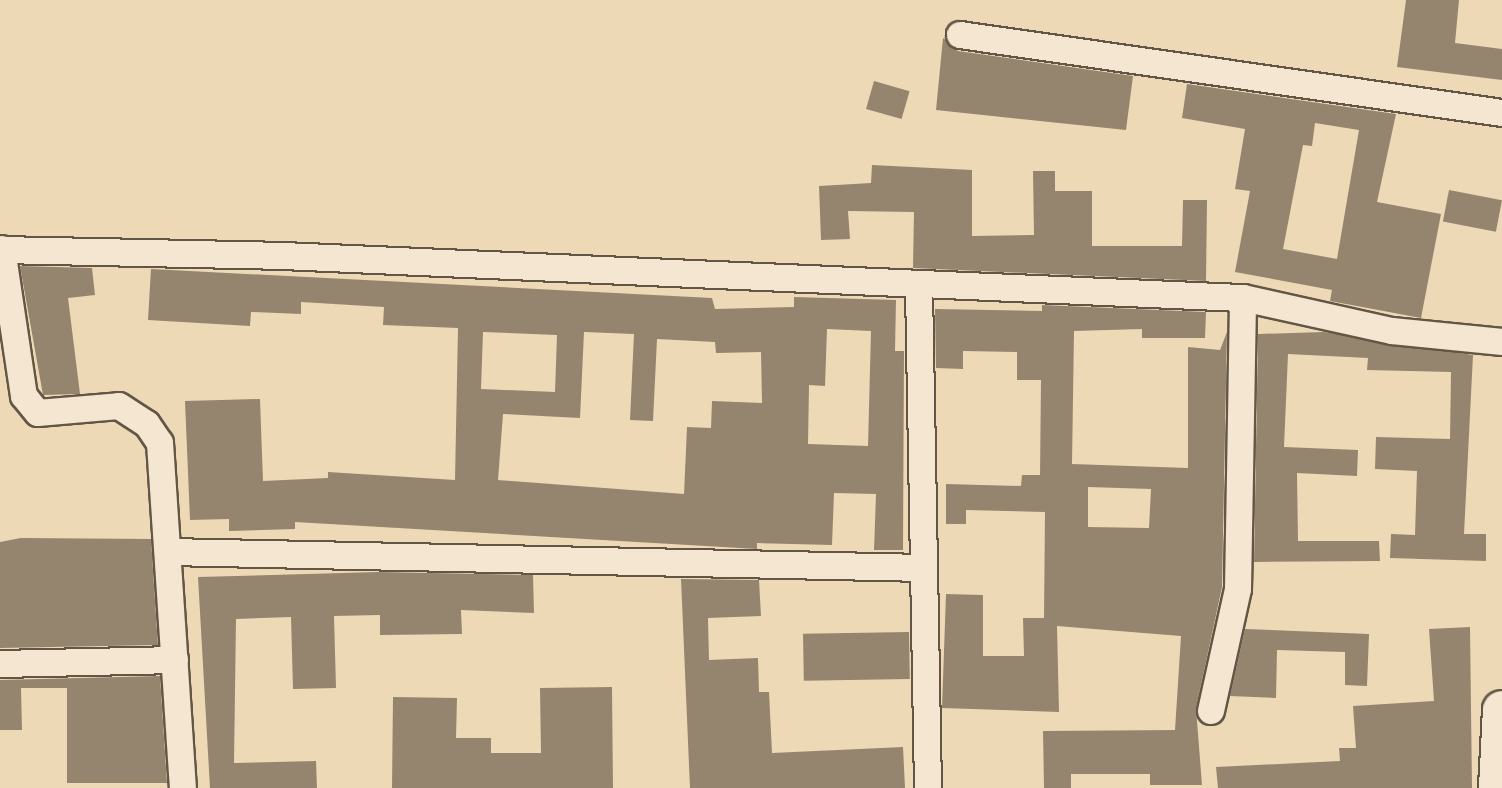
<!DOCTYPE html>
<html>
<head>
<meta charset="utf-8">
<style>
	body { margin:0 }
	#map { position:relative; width:1502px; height:788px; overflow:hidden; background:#eed9b6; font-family:Vollkorn,serif }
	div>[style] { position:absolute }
	.building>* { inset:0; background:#95856e; transform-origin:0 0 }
	.roads { filter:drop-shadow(2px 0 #635646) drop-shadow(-2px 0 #635646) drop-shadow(0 2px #635646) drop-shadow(0 -2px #635646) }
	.street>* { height:26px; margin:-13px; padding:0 13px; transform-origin:13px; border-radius:13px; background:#f4e6d0 }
	.secondary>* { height:38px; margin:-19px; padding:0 19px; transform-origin:19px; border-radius:19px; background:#f4e6d0 }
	span { translate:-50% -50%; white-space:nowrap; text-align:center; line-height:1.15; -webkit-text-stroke:5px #f4e6d0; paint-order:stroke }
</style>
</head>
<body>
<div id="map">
	<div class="building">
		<i style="clip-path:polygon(1406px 0,1459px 0,1455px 43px,1502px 49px,1502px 80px,1397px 67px)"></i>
		<i style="clip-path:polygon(943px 38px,958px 51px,1133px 76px,1126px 130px,936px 110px)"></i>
		<i style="left:874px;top:81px;width:37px;height:29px;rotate:16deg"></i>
		<i style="clip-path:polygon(evenodd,1187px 84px,1396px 114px,1377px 202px,1441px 214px,1421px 318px,1330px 301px,1332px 290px,1235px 272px,1250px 191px,1235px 189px,1245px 129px,1182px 118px,1187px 84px,1315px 123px,1359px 130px,1337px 259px,1283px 249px,1303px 145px,1312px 146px,1315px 123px)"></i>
		<i style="clip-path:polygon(872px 165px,972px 170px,972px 236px,1034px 235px,1033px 171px,1055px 171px,1055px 191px,1092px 191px,1092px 246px,1182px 246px,1183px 200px,1207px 200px,1206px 281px,913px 268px,914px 212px,848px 211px,850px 239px,821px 240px,819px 186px,871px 183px)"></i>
		<i style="left:1449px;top:190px;width:54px;height:32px;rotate:11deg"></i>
		<i style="clip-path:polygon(20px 266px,92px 268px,95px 295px,68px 298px,80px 394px,43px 395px)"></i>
		<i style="clip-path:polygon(evenodd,151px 269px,712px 298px,715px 309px,794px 307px,794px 297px,896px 300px,895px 351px,904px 351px,903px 550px,874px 550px,876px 494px,834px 493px,832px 545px,757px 543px,757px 549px,295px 522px,295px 529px,229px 531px,229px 519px,190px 520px,185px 401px,260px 399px,263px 481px,328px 478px,328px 472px,455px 480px,458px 328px,383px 325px,384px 307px,301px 302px,301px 314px,251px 312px,250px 326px,148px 320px,151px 269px,827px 329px,871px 331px,868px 446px,808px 444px,809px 385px,825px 386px,827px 329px,151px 269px,483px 332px,557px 335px,555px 392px,481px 389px,483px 332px,151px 269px,584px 332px,634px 334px,630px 420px,653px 421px,657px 339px,715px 342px,716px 353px,761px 352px,762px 403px,712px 401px,711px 428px,687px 427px,684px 494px,498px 480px,503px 414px,580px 418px,584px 332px)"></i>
		<i style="clip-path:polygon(evenodd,1042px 305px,1206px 312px,1205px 338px,1142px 338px,1142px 329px,1074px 331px,1072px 464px,1188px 468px,1188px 347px,1220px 350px,1227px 332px,1222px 587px,1196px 708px,1202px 785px,1150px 785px,1150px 774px,1071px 774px,1071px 788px,1044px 788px,1043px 731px,1175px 730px,1181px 636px,1057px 626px,1059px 712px,942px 708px,946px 594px,983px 595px,983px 656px,1024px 656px,1023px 618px,1044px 618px,1045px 512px,966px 510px,966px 524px,946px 524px,946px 484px,1021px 486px,1022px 475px,1040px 475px,1041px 380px,1017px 380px,1017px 352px,963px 351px,963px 369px,936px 368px,935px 309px,1042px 311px,1042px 305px,1088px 487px,1151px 489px,1149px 528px,1088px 527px,1088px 487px)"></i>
		<i style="clip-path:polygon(1324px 332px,1473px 355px,1464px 534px,1486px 534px,1486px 561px,1390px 558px,1391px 534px,1415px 535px,1417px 471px,1375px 469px,1376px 437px,1450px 439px,1451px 372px,1367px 370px,1368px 358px,1288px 354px,1284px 447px,1358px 450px,1357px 476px,1297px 473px,1298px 541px,1379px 541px,1380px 561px,1254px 562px,1258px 334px)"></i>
		<i style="clip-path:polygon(21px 538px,151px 539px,158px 645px,0 648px,0 542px)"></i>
		<i style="clip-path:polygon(378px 572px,533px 575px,534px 613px,461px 610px,462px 634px,380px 635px,380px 615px,334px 616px,336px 688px,293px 689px,291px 617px,236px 619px,234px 763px,316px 761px,317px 788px,210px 788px,198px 577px)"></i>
		<i style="clip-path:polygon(681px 579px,759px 580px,761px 616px,708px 618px,709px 660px,758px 658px,759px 692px,769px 692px,772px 753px,903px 747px,905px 788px,690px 788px)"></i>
		<i style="clip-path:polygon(1470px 627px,1472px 788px,1218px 788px,1216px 767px,1340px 761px,1339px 748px,1356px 748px,1353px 706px,1434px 701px,1429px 629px)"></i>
		<i style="clip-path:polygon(1245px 629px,1369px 634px,1367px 686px,1345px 685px,1345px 652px,1277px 650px,1276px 698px,1230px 696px)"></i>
		<i style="left:909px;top:632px;width:47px;height:106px;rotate:89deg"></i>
		<i style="clip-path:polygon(160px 676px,167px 783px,67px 783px,67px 688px,21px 688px,22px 730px,0 730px,0 680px)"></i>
		<i style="clip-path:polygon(612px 687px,613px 788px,392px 788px,393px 697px,457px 698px,456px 738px,491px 738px,491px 753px,541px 753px,540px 688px)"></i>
	</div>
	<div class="roads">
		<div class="street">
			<i style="left:960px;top:35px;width:548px;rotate:8.19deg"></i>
			<i style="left:2px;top:249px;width:149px;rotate:81.5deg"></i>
			<i style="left:24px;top:396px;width:22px;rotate:51deg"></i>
			<i style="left:38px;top:413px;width:81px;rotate:-4.9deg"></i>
			<i style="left:119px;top:406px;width:33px;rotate:33deg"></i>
			<i style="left:147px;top:424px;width:23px;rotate:56deg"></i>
			<i style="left:160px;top:443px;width:346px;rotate:86.2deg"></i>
			<i style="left:0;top:250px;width:283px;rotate:1.2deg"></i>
			<i style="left:283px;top:256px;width:961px;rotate:2.51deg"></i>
			<i style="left:1243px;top:298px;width:153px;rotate:12.5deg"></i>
			<i style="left:1392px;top:331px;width:111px;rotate:5.7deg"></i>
			<i style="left:919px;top:288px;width:500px;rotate:88.97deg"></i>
			<i style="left:168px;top:552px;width:756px;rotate:1.21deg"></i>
			<i style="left:0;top:664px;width:175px;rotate:-1.3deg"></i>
			<i style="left:1211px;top:711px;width:125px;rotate:-77.5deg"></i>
			<i style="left:1238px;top:589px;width:291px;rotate:-89deg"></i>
		</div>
		<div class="secondary">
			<i style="left:1498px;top:788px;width:78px;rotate:-87.1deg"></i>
		</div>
	</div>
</div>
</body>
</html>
